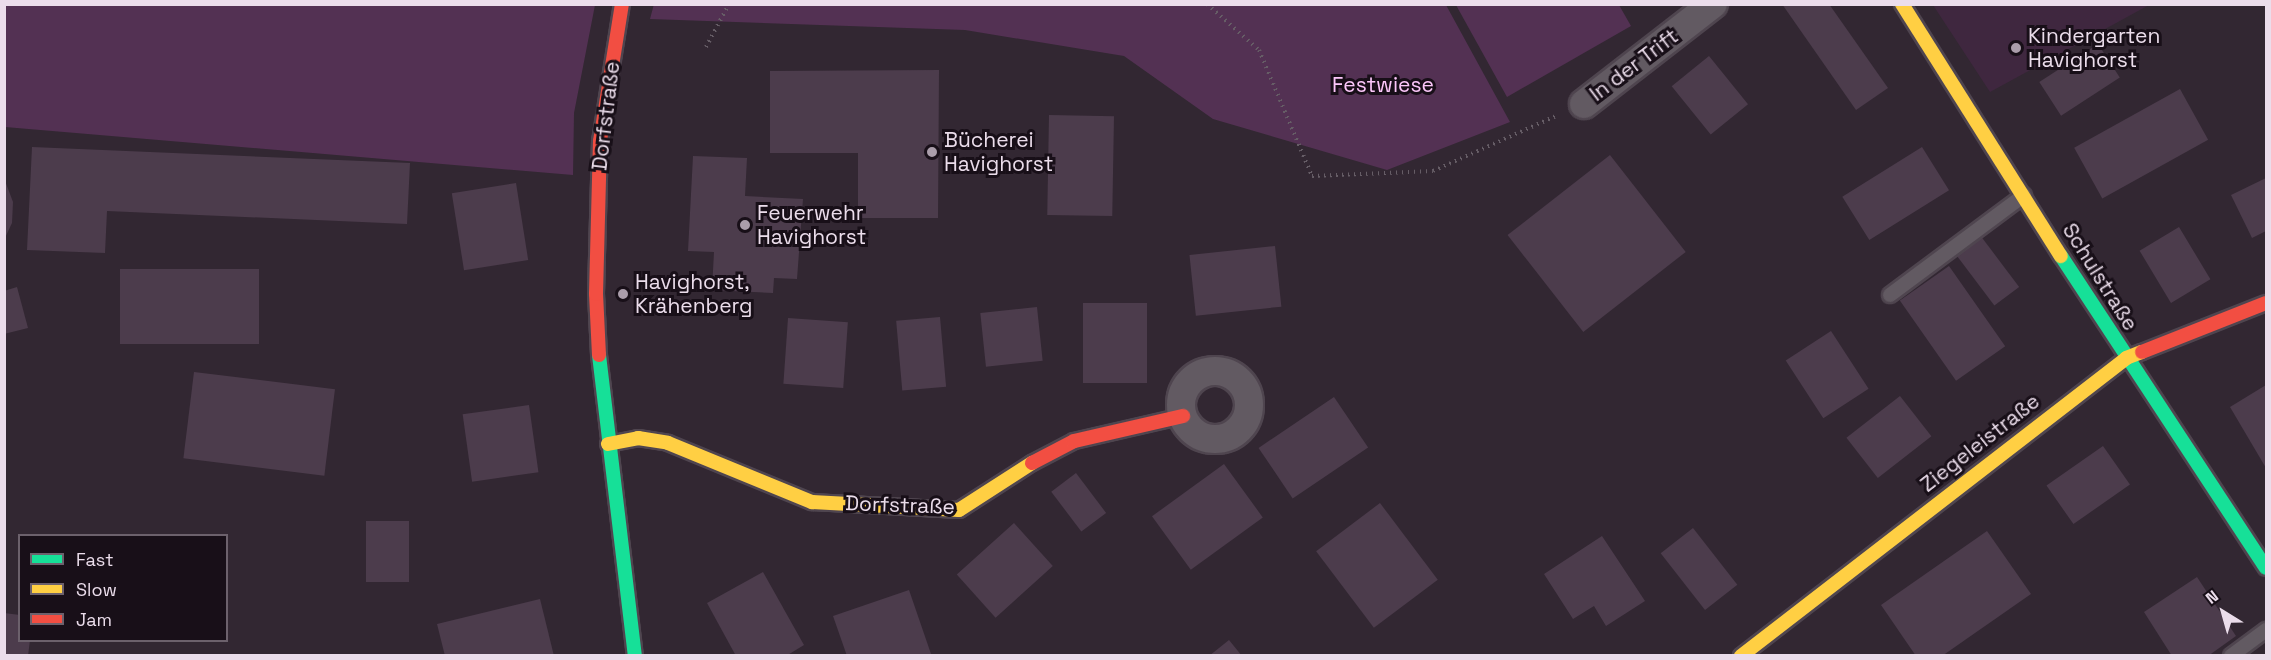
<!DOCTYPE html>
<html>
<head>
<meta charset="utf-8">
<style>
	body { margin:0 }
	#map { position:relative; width:2271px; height:660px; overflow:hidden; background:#322732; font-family:"Space Grotesk",sans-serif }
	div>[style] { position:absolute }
	.built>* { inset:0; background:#3f273f }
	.green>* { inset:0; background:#533153 }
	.building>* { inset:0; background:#4c3c4c; transform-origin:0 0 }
	.path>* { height:4px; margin-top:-2px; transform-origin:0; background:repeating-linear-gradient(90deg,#665d66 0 1.5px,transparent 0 6px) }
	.roads { filter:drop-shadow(2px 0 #4f454f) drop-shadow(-2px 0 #4f454f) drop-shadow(0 2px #4f454f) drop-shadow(0 -2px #4f454f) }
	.lane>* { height:14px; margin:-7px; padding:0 7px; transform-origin:7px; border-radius:7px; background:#625a62 }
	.street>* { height:28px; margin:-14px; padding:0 14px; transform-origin:14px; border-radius:14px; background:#625a62 }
	.street>.ring { margin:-14px; padding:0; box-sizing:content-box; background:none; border:28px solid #625a62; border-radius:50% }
	.fast>* { height:14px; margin:-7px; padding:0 7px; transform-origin:7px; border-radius:7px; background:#16e098 }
	.slow>* { height:14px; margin:-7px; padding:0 7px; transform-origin:7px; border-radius:7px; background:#ffcf43 }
	.jam>* { height:14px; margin:-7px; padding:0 7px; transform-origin:7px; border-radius:7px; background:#f24e42 }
	.dots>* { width:16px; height:16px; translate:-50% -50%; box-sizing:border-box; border:3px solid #180f18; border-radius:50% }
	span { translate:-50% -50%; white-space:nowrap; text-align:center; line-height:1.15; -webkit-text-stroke:6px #180f18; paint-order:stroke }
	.poi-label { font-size:21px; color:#ebddeb }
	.left { translate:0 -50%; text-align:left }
	.street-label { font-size:21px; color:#ebddeb }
	.park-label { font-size:21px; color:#fbc6f9 }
	.frame { position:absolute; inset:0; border:6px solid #ebddeb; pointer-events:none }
	.legend { position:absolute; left:18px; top:534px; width:210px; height:108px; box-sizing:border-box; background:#180f18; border:2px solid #6c616c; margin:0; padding:8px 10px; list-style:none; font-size:18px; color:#ebddeb }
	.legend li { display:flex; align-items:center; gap:12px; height:30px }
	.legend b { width:30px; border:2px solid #6c616c }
	.north { position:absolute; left:2193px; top:582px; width:60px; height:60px; -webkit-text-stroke:4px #180f18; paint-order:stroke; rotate:323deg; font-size:16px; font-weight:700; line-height:24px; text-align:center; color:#ebddeb }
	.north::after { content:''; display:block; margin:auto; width:21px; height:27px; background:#ebddeb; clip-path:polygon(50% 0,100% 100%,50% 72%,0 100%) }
</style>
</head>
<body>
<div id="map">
	<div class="built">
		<i style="clip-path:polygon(1933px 5px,2149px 5px,1990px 92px)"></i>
	</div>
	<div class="green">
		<i style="clip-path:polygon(654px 4px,1446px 5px,1510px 122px,1387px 170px,1213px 119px,1124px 56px,965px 30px,650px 19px)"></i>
		<i style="clip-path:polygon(4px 5px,595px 5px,574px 113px,573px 175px,5px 127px)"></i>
		<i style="clip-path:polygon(1456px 5px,1619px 5px,1631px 26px,1507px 97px)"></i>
	</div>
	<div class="building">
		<i style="clip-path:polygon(1782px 4px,1829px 4px,1888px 88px,1856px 110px)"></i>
		<i style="left:2098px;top:44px;width:40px;height:70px;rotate:57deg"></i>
		<i style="left:1709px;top:56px;width:62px;height:48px;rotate:51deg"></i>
		<i style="clip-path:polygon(939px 70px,938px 218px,858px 218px,858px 153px,770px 153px,770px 71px)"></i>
		<i style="left:2180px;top:89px;width:58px;height:121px;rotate:61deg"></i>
		<i style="left:1049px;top:115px;width:65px;height:100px;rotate:1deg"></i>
		<i style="clip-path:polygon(32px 147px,410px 163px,407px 224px,107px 211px,105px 253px,27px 250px)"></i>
		<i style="left:1922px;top:147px;width:51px;height:94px;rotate:58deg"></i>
		<i style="left:1610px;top:155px;width:123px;height:130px;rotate:52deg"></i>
		<i style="clip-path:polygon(693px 156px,747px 158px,745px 196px,803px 199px,797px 279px,774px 278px,773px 293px,712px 290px,714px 252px,688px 251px)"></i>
		<i style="clip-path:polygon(4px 178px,13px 202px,12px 223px,4px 240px)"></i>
		<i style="clip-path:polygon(2266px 178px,2266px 231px,2252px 238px,2231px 195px)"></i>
		<i style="left:516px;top:183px;width:78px;height:65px;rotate:81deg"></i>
		<i style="left:2179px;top:227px;width:61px;height:46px;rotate:59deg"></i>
		<i style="left:1980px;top:235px;width:65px;height:31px;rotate:53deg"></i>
		<i style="left:1275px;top:246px;width:61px;height:86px;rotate:84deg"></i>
		<i style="left:1949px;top:266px;width:98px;height:60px;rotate:55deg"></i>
		<i style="left:120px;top:269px;width:139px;height:75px"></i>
		<i style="clip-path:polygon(17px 287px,28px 328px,4px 334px,4px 291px)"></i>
		<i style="left:1083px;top:303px;width:64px;height:80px"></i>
		<i style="left:1037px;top:307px;width:54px;height:57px;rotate:84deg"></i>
		<i style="left:940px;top:317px;width:70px;height:44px;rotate:85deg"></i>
		<i style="left:788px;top:318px;width:60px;height:66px;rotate:4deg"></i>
		<i style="left:1831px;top:331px;width:69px;height:54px;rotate:57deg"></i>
		<i style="left:194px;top:372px;width:142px;height:87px;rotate:7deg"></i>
		<i style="clip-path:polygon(2266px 385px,2266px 468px,2230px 407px)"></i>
		<i style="left:1900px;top:396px;width:51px;height:68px;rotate:52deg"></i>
		<i style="left:1334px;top:397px;width:61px;height:91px;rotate:56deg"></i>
		<i style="left:529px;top:405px;width:68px;height:67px;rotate:82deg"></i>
		<i style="left:2103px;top:446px;width:47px;height:69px;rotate:55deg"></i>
		<i style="left:1224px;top:464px;width:66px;height:89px;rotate:54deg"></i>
		<i style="left:1076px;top:473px;width:50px;height:31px;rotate:53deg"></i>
		<i style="left:1380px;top:503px;width:96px;height:80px;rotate:53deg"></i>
		<i style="left:366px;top:521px;width:43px;height:61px"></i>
		<i style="left:1014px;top:523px;width:58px;height:77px;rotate:48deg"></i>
		<i style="left:1693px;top:528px;width:72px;height:41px;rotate:52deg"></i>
		<i style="clip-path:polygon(1987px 531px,2031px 594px,1942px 656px,1916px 656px,1881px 605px)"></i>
		<i style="clip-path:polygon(1602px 536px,1645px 601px,1606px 626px,1594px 606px,1573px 619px,1544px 574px)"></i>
		<i style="clip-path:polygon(763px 572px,804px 645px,786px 656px,736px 656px,707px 603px)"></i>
		<i style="clip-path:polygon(2197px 577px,2236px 636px,2208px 656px,2172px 656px,2144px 612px)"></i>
		<i style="clip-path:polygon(909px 590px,931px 654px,847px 656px,833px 616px)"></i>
		<i style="clip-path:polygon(540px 599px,554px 656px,445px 656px,437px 624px)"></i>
		<i style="clip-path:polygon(4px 613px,20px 615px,20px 640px,30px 640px,28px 656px,4px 656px)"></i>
		<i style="clip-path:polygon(1229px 640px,1242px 656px,1209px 656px)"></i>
	</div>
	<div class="path">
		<i style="left:1207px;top:4px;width:69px;rotate:41.5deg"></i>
		<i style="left:1259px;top:50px;width:137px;rotate:67.2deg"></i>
		<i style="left:1312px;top:176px;width:121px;rotate:-2.4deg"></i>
		<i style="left:1433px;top:171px;width:135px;rotate:-24.1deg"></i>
		<i style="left:706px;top:47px;width:49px;rotate:-61.9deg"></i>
	</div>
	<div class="roads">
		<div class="lane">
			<i style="left:1890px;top:295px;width:167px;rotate:-36.7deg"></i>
			<i style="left:2231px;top:656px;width:44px;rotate:-36.6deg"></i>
		</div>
		<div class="street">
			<i style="left:1584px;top:104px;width:163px;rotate:-37.8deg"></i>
			<i class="ring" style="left:1181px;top:371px;width:40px;height:40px"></i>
		</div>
		<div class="fast">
			<i style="left:2061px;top:256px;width:373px;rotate:56.7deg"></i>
			<i style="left:599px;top:355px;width:303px;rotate:83.2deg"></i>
		</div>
		<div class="slow">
			<i style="left:1902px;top:4px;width:298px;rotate:57.8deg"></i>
			<i style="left:608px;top:444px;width:31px;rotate:-11deg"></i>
			<i style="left:638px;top:438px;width:30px;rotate:9deg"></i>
			<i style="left:668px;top:443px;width:156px;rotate:22.3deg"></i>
			<i style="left:812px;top:502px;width:147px;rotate:3.1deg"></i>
			<i style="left:959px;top:510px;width:87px;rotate:-32.8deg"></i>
			<i style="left:1741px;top:656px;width:487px;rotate:-37.7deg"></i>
			<i style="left:2126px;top:358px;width:17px;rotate:-21deg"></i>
		</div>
		<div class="jam">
			<i style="left:2142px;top:352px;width:133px;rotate:-21.6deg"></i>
			<i style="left:599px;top:355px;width:61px;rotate:-92.8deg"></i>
			<i style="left:596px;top:294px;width:153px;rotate:-88.5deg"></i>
			<i style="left:600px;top:141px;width:139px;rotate:-80.9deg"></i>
			<i style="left:1032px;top:463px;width:47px;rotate:-27.6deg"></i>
			<i style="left:1074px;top:441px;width:112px;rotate:-12.9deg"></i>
		</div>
	</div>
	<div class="dots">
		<i style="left:2016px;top:48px;background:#aa9daa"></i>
		<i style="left:932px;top:152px;background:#aa9daa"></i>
		<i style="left:745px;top:225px;background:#aa9daa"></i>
		<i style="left:623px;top:294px;background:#aa9daa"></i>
	</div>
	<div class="poi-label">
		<span class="left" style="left:2028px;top:48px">Kindergarten<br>Havighorst</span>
		<span class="left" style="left:944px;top:152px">Bücherei<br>Havighorst</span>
		<span class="left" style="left:757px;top:225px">Feuerwehr<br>Havighorst</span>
		<span class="left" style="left:635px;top:294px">Havighorst,<br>Krähenberg</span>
	</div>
	<div class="street-label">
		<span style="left:1634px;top:65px;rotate:-37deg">In der Trift</span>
		<span style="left:606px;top:116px;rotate:-83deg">Dorfstraße</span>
		<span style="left:2100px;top:277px;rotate:58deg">Schulstraße</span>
		<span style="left:1980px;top:443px;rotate:-38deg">Ziegeleistraße</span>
		<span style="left:900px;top:505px;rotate:2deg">Dorfstraße</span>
	</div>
	<div class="park-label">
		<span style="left:1383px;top:85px">Festwiese</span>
	</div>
	<div class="frame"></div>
	<ul class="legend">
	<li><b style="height:8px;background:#16e098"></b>Fast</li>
	<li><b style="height:8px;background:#ffcf43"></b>Slow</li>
	<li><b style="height:8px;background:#f24e42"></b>Jam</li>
	</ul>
	<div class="north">N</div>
</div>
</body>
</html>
